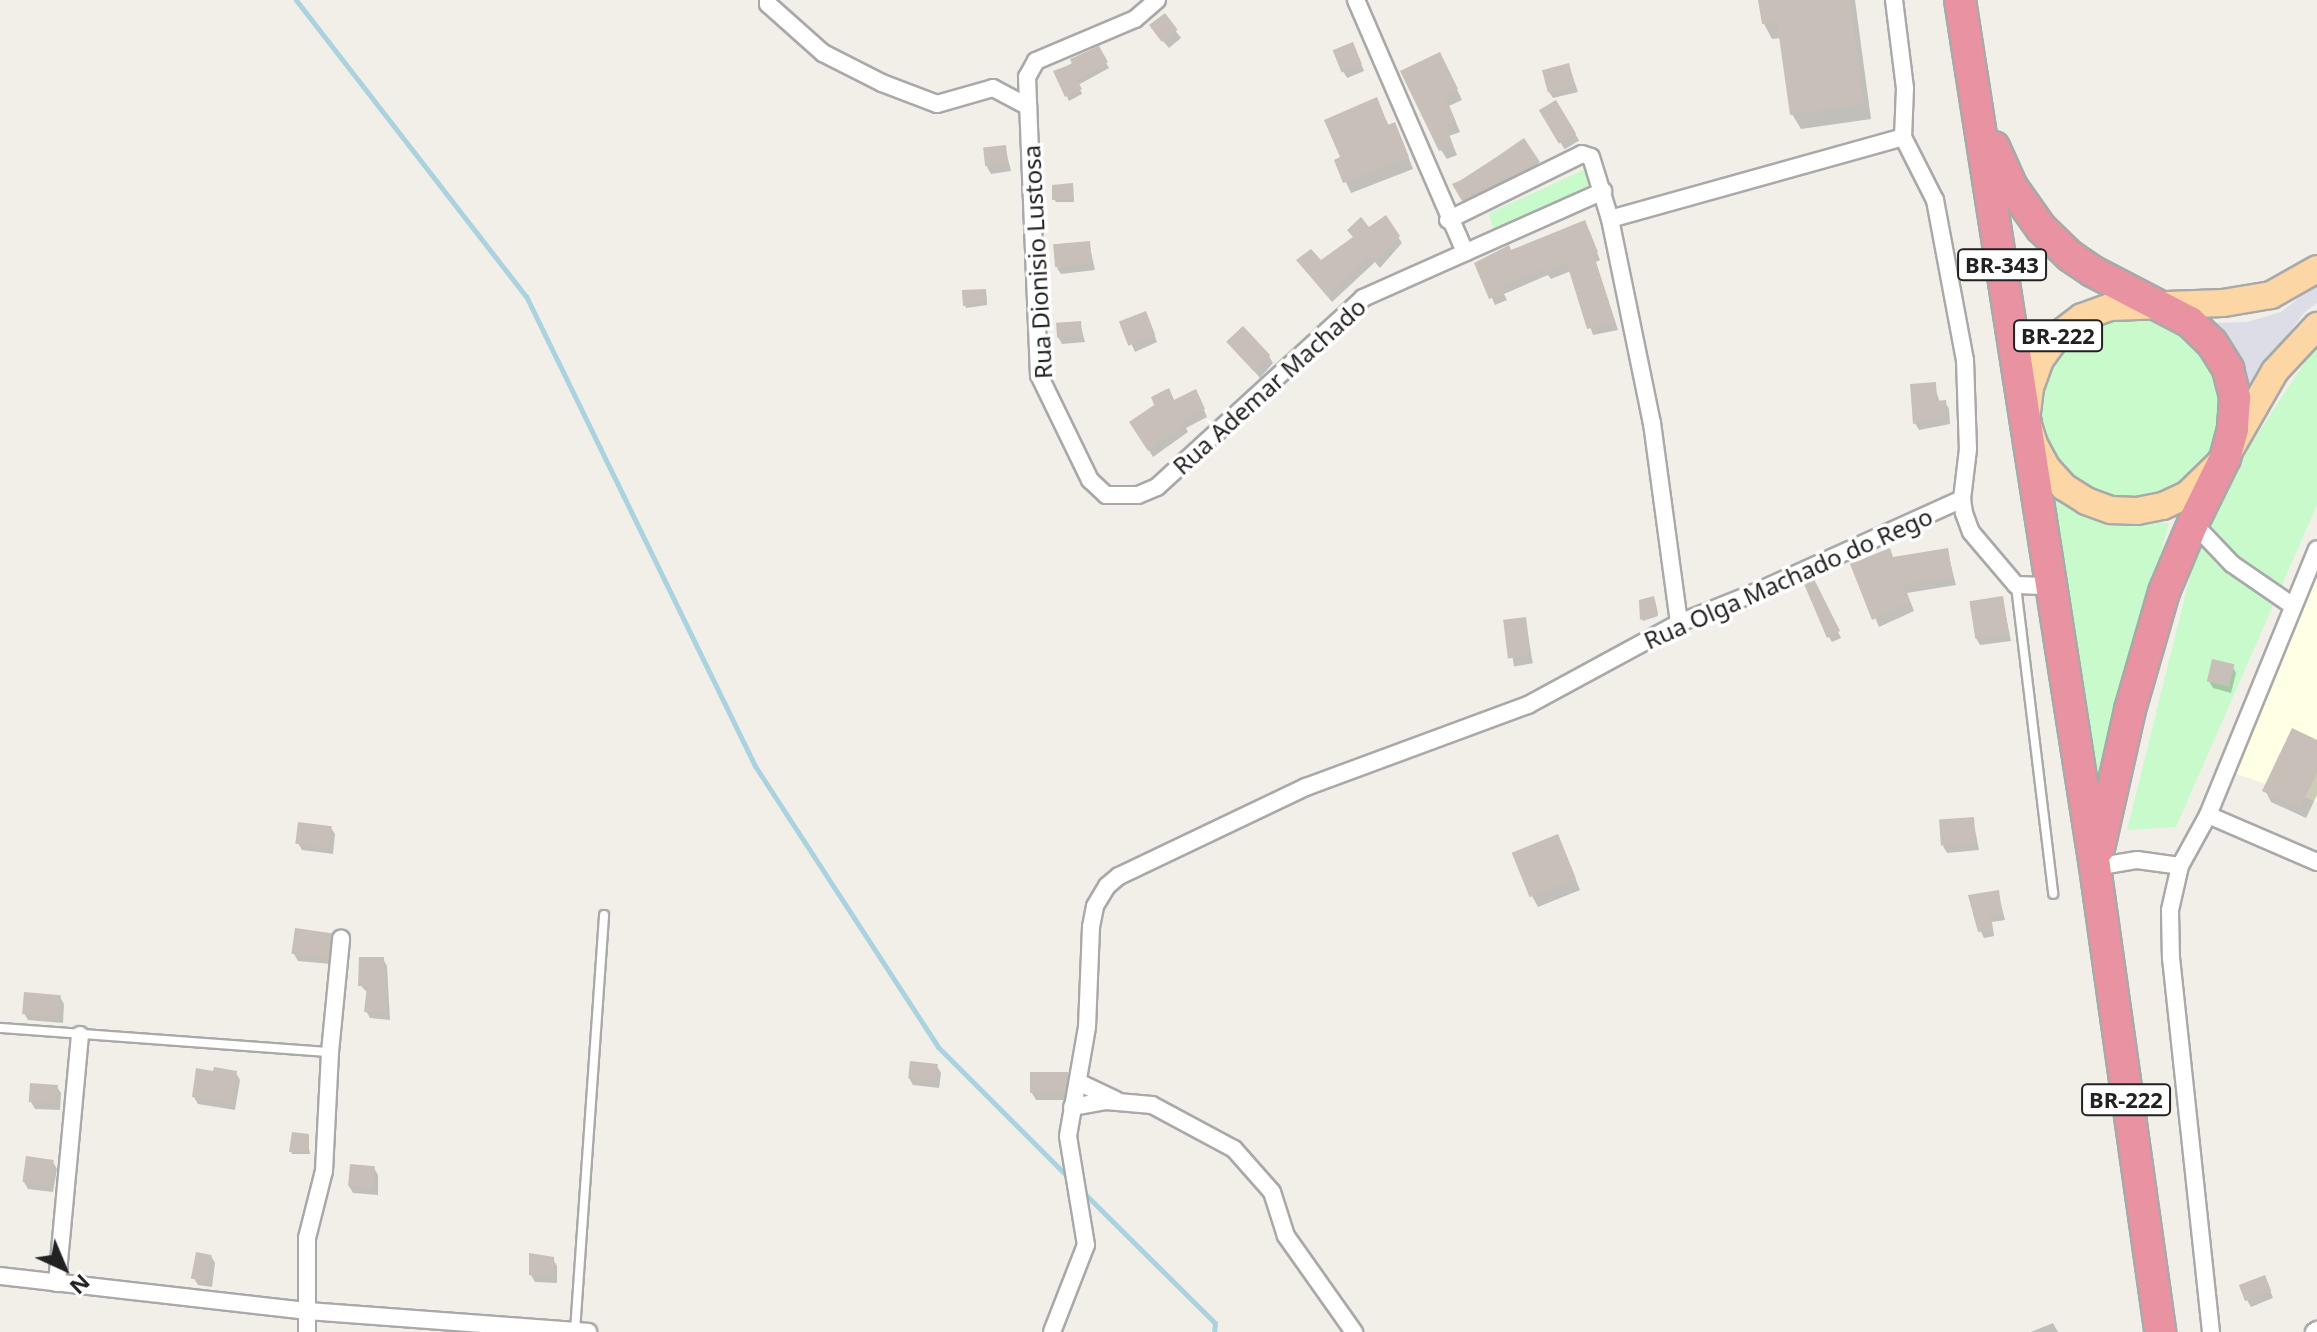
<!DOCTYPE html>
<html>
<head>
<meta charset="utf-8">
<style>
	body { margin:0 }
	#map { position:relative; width:2317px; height:1332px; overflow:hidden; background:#f2efe9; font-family:"Noto Sans",sans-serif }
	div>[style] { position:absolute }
	.education>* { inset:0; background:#ffffe5 }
	.park>* { inset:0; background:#c8facc }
	.round { border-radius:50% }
	.plaza>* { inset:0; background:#dddde8 }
	.shadow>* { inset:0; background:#0003; transform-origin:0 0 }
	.stream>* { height:5px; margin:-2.5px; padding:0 2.5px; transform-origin:2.5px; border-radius:2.5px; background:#aad3df }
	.building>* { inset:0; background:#c7bfb8; transform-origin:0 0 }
	.roads { filter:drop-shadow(2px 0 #a9a9a9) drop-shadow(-2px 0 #a9a9a9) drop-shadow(0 2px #a9a9a9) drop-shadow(0 -2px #a9a9a9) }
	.lane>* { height:8px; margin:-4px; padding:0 4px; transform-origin:4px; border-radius:4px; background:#fff }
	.street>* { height:16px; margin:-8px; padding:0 8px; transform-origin:8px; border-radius:8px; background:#fff }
	.primary>* { height:26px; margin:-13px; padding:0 13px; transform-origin:13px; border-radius:13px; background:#fcd6a4 }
	.highway>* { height:30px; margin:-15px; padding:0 15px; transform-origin:15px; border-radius:15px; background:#e892a2 }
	span { translate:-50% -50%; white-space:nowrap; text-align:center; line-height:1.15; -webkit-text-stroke:7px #fff; paint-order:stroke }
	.shield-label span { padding:2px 6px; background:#fff; border:2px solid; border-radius:6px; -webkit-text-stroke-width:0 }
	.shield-label { font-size:22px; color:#222; font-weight:700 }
	.street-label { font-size:24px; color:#222 }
	.north { position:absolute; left:24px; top:1228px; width:80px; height:80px; -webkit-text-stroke:6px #fff; paint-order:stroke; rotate:136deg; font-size:22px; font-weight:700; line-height:32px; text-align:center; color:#222 }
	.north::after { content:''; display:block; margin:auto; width:28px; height:36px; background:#222; clip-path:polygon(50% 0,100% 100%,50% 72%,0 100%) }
</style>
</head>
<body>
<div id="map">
	<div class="education">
		<i style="clip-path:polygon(2317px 571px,2317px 802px,2231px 772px)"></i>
	</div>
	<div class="park">
		<i style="clip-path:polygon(1586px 169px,1594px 189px,1493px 230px,1489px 213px)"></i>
		<i class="round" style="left:2042px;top:316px;width:182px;height:182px"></i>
		<i style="clip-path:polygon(2317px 344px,2317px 505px,2176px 827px,2127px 830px,2194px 560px,2235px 468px)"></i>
		<i style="clip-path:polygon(2054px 491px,2102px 519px,2169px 523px,2095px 789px)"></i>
	</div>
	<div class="plaza">
		<i style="clip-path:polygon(2317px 283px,2317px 303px,2305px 312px,2245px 389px,2212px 323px,2247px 322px,2281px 312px)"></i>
	</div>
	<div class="shadow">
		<i style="clip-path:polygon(1760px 0,1855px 0,1871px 119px,1801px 129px,1792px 114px,1781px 38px,1772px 39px,1764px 24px)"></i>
		<i style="clip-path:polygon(1164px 16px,1181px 38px,1169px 48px,1156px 33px)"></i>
		<i style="clip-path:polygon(1098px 49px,1109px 68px,1078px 85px,1082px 94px,1069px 101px,1056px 72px)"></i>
		<i style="clip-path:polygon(1356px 52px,1364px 71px,1347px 78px,1343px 71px)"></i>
		<i style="clip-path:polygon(1445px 64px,1462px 100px,1449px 106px,1460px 132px,1449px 136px,1457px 155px,1447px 159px,1441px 150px)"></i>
		<i style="clip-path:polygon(1569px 66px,1578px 92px,1553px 98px,1549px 92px)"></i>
		<i style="clip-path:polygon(1376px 99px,1389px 126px,1400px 135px,1413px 169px,1351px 193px,1336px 161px,1342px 158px)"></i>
		<i style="left:1556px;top:102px;width:45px;height:17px;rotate:59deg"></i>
		<i style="clip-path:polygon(1523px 140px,1542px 170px,1467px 207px,1455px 184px)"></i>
		<i style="clip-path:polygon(1005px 147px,1011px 171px,991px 174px,987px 167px)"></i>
		<i style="clip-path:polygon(1072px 185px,1074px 202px,1056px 202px,1054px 199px)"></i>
		<i style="clip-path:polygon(1588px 229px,1600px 260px,1596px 262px,1618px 330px,1593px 335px,1571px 271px,1551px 279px,1548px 275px,1504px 294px,1507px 300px,1495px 305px,1477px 264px)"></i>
		<i style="clip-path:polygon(1369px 230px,1398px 237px,1402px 243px,1380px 268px,1375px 262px,1332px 302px,1303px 267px,1321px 262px)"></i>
		<i style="clip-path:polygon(1089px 243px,1095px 270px,1061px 274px,1057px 268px)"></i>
		<i style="clip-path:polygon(986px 294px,987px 305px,966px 308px,965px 305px)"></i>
		<i style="clip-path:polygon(1149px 320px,1157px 342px,1135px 352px,1122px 322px)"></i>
		<i style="clip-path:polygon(1080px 323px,1085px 342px,1062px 344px,1058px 337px)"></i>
		<i style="clip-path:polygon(1229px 342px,1269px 356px,1273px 363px,1260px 378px)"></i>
		<i style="clip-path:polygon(1934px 384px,1940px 403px,1945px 402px,1949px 409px,1950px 424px,1919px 430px,1915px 423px)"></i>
		<i style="clip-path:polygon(1199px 398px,1207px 417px,1186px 428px,1188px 432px,1153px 457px,1132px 422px,1174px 402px)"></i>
		<i style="clip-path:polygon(1947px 550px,1956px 585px,1907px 593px,1914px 611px,1879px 627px,1853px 565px)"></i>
		<i style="clip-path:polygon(1813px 582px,1841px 638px,1832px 642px,1829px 637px)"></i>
		<i style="clip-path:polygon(2002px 598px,2011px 641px,1980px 645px,1976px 638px)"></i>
		<i style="clip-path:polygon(1655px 601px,1658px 616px,1643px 621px,1642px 619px)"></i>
		<i style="left:1525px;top:619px;width:45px;height:19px;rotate:80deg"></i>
		<i style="clip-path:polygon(2232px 666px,2236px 673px,2231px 693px,2213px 688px,2209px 681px)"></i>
		<i style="clip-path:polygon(2317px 742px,2317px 795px,2306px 818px,2271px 802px,2265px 790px)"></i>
		<i style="clip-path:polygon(1973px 819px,1979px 850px,1947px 853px,1943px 846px)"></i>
		<i style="clip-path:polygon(331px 828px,335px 834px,333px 854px,302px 850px,298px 843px)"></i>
		<i style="clip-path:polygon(1563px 848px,1580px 890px,1538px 907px,1532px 896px)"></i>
		<i style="clip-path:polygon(1998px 892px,2005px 920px,1992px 922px,1994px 936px,1984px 938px,1974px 917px,1970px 897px)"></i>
		<i style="clip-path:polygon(330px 935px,334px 942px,331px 964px,298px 961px,294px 954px)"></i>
		<i style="clip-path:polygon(383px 959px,387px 966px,390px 1020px,370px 1018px,366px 1011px,368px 993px,361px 986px)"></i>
		<i style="clip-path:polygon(60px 997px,64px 1004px,63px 1023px,28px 1020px,24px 1013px)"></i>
		<i style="clip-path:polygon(937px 1066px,941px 1073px,939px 1088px,913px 1085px,909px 1078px)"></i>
		<i style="clip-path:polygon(236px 1073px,240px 1080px,235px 1110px,198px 1104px,194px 1097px)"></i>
		<i style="clip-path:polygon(1067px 1074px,1071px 1081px,1067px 1100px,1036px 1100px,1032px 1093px)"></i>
		<i style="clip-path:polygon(57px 1087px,61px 1093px,60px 1110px,35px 1109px,31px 1102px)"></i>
		<i style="clip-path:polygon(307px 1136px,310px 1154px,292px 1154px,291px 1151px)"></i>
		<i style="clip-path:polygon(53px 1162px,57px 1169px,53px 1192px,28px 1189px,24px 1182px)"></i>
		<i style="clip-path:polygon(374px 1168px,378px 1175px,378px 1195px,353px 1193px,349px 1186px)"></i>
		<i style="clip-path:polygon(211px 1256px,215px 1263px,212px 1287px,198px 1285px,194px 1278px)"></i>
		<i style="clip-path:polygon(553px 1259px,557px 1266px,557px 1283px,535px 1282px,531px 1275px)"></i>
		<i style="clip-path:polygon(2268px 1284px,2273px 1298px,2251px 1307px,2247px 1300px)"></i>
		<i style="clip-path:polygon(2053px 1323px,2058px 1332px,2031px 1332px)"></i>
	</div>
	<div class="stream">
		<i style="left:296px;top:0;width:375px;rotate:52.2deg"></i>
		<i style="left:526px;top:296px;width:523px;rotate:64.02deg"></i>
		<i style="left:755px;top:766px;width:335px;rotate:56.9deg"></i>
		<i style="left:938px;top:1047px;width:187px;rotate:45deg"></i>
		<i style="left:1083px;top:1192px;width:186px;rotate:44.8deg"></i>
		<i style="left:1215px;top:1323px;width:9px;rotate:96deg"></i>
	</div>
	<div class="building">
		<i style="clip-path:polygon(1758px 0,1850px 0,1864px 104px,1790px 115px,1777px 22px,1762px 24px)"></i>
		<i style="left:1165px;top:13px;width:21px;height:20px;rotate:53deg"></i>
		<i style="left:1353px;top:42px;width:24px;height:22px;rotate:68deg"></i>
		<i style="clip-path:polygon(1099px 46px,1108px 62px,1077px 80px,1082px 89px,1065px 97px,1053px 71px,1072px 64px,1070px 59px)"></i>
		<i style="clip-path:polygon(1440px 52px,1458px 89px,1445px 96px,1456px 122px,1446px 126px,1453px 145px,1439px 151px,1400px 71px)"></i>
		<i style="left:1569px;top:63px;width:23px;height:28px;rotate:75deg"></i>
		<i style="clip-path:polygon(1377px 97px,1388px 125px,1395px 122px,1409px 157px,1343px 183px,1334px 160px,1340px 157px,1324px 120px)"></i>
		<i style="left:1556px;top:100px;width:39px;height:20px;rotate:59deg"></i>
		<i style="clip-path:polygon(1524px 138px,1540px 162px,1462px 201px,1452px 184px,1468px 177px)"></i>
		<i style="left:1006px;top:145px;width:19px;height:23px;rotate:84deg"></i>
		<i style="clip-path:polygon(1073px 183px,1074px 200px,1052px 200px,1052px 185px)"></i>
		<i style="clip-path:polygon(1386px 215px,1400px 236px,1375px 262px,1370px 257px,1327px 296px,1296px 260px,1311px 249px,1321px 260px,1353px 237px,1347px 230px,1361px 217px,1369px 227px)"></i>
		<i style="clip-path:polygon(1585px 220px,1598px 252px,1593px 254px,1615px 323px,1587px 329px,1567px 264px,1545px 273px,1543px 269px,1502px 287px,1505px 293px,1489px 299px,1474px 263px,1509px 245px,1511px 250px)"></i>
		<i style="left:1090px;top:241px;width:23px;height:37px;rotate:85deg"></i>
		<i style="clip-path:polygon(986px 289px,987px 302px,963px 306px,962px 290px)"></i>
		<i style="left:1146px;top:311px;width:26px;height:29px;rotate:69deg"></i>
		<i style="left:1081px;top:321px;width:15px;height:25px;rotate:86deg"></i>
		<i style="left:1243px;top:326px;width:40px;height:23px;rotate:47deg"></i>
		<i style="clip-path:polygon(1936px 382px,1937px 401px,1946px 400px,1947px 417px,1913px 424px,1910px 384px)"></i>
		<i style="clip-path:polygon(1169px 388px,1174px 400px,1196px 389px,1205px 409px,1183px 420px,1185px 424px,1148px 451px,1129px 422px,1154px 405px,1151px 397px)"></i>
		<i style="clip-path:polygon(1890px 548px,1893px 557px,1948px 548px,1953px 577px,1904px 585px,1910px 602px,1872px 620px,1850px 564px)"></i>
		<i style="clip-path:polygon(1814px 579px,1840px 631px,1827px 638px,1804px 584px)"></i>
		<i style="clip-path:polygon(1654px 596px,1658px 613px,1640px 620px,1639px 600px)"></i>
		<i style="left:2003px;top:596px;width:38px;height:34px;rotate:81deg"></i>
		<i style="left:1526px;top:617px;width:39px;height:23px;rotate:83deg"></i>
		<i style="left:2212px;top:659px;width:23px;height:23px;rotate:13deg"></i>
		<i style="clip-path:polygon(2292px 728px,2317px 740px,2317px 773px,2300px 808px,2262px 791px)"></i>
		<i style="left:1974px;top:817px;width:26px;height:35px;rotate:86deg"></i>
		<i style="left:298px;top:822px;width:34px;height:22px;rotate:7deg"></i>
		<i style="left:1558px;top:834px;width:48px;height:50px;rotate:68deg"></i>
		<i style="clip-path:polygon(1999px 890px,2002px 913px,1990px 915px,1992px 930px,1978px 932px,1968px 895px)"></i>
		<i style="left:295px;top:928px;width:37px;height:26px;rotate:8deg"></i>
		<i style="clip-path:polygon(359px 957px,384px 957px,387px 1014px,364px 1012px,367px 986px,358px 986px)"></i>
		<i style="left:24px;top:992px;width:37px;height:22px;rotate:5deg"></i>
		<i style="left:910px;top:1061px;width:28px;height:17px;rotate:6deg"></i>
		<i style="clip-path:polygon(214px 1067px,237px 1071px,232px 1104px,192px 1097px,196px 1068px,213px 1071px)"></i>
		<i style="left:1030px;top:1072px;width:38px;height:21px"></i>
		<i style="left:30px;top:1083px;width:28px;height:19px;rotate:4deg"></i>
		<i style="clip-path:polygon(292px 1132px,309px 1134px,309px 1152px,289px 1152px)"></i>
		<i style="left:26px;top:1156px;width:28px;height:26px;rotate:8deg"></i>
		<i style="left:350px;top:1164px;width:25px;height:22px;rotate:5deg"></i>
		<i style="left:196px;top:1252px;width:16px;height:27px;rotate:11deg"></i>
		<i style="clip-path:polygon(529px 1253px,554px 1257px,554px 1277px,529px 1275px)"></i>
		<i style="left:2265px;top:1275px;width:17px;height:28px;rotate:69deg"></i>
	</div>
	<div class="roads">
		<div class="lane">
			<i style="left:2016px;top:586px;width:310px;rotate:83.1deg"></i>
			<i style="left:0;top:1028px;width:331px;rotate:4.2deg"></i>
			<i style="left:575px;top:1331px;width:417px;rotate:-86deg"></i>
		</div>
		<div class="street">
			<i style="left:768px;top:0;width:4px;rotate:90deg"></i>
			<i style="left:768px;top:4px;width:74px;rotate:41.7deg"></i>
			<i style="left:823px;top:53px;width:66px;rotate:27deg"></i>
			<i style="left:882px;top:83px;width:59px;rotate:20.9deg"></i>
			<i style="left:937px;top:104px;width:58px;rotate:-15.9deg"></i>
			<i style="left:993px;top:88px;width:40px;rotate:28deg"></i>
			<i style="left:1157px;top:0;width:29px;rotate:139deg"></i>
			<i style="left:1135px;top:19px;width:108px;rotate:157deg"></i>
			<i style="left:1036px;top:61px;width:18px;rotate:119deg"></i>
			<i style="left:1027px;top:77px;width:298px;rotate:87.7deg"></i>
			<i style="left:1039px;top:375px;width:117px;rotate:64.1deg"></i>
			<i style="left:1090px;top:480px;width:22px;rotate:43deg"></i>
			<i style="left:1106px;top:495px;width:32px"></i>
			<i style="left:1138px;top:495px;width:21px;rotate:-23deg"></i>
			<i style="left:1157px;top:487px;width:280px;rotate:-42.5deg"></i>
			<i style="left:1363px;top:298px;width:263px;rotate:-24deg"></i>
			<i style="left:1356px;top:0;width:275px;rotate:66.6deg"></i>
			<i style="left:1894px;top:0;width:89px;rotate:82.9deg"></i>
			<i style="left:1905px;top:88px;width:49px;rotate:92.3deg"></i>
			<i style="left:1903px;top:137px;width:71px;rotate:63.1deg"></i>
			<i style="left:1935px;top:200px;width:163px;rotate:79.4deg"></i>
			<i style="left:1965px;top:360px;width:89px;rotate:88.1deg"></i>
			<i style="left:1968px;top:449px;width:50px;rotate:96.8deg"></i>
			<i style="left:1962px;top:499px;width:14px;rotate:82deg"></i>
			<i style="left:1964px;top:513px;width:20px;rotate:70deg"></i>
			<i style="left:1971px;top:532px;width:70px;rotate:49.7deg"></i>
			<i style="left:2016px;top:585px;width:34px;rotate:2deg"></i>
			<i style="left:1610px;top:219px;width:304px;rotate:-15.6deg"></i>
			<i style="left:1448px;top:220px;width:149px;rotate:-26.2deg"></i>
			<i style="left:1582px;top:154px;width:9px;rotate:18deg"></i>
			<i style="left:1591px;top:157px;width:65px;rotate:73deg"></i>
			<i style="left:1610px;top:219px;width:208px;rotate:78.4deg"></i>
			<i style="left:1652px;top:423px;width:202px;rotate:82.3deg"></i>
			<i style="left:2193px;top:523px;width:57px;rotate:46.4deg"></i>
			<i style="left:2232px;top:564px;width:74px;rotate:34.5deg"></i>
			<i style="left:2208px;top:815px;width:119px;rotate:23.3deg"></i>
			<i style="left:2095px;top:867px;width:43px;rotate:-9.5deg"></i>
			<i style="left:2137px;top:860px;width:43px;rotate:7.9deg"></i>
			<i style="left:1078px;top:1082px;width:42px;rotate:25.3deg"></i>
			<i style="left:1072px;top:1107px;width:35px;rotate:-10deg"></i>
			<i style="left:1106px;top:1101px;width:46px;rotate:5deg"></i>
			<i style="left:1152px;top:1105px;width:93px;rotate:28.2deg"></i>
			<i style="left:1234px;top:1149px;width:57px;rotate:48.5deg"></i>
			<i style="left:1272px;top:1192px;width:46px;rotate:72.3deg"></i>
			<i style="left:1286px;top:1236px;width:118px;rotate:54.7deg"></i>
			<i style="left:0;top:1276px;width:311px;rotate:6.5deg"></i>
			<i style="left:309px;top:1311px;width:280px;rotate:4.3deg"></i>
			<i style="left:57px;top:1283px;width:249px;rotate:-84.7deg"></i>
			<i style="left:307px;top:1332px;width:94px;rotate:-90deg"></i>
			<i style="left:307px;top:1238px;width:69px;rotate:-75.8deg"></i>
			<i style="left:324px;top:1171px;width:119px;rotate:-87.1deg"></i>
			<i style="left:330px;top:1052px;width:114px;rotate:-84.4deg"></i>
			<i style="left:1052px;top:1332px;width:93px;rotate:-68.7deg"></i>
			<i style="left:1086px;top:1245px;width:110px;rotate:-99.4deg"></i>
			<i style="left:1068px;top:1136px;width:111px;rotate:-80.1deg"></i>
			<i style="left:1087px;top:1027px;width:100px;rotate:-87.7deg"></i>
			<i style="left:1091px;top:927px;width:21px;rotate:-79deg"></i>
			<i style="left:1095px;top:906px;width:23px;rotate:-59deg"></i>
			<i style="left:1107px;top:886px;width:16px;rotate:-40deg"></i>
			<i style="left:1119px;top:876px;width:207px;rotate:-25.5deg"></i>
			<i style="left:1306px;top:787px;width:237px;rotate:-20.3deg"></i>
			<i style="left:1528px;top:705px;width:172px;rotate:-28.5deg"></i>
			<i style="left:1679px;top:623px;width:81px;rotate:-21.8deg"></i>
			<i style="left:1754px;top:593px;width:228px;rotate:-24.3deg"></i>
			<i style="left:2211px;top:1332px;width:375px;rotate:-96.1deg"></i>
			<i style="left:2171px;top:959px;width:49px;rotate:-91.2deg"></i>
			<i style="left:2170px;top:910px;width:45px;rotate:-77.2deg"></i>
			<i style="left:2180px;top:866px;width:58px;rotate:-61.2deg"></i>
			<i style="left:2208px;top:815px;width:287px;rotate:-67.7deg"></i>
			<i style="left:2314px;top:1332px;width:4px;rotate:-34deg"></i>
		</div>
		<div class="primary">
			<i style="left:2317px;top:269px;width:53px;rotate:150.5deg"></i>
			<i style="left:2271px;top:295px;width:49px;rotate:170.5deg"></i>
			<i style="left:2223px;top:303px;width:113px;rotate:178deg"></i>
			<i style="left:2110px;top:307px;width:30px;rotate:160deg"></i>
			<i style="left:2082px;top:317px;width:30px;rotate:143deg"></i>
			<i style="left:2058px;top:335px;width:31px;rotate:126deg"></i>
			<i style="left:2040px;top:360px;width:30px;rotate:110deg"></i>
			<i style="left:2030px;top:388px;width:31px;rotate:97deg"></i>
			<i style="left:2026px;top:419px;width:26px;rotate:72deg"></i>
			<i style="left:2034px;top:444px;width:26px;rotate:62deg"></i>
			<i style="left:2046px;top:467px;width:27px;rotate:48deg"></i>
			<i style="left:2064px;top:487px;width:26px;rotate:32deg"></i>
			<i style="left:2086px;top:501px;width:27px;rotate:20deg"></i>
			<i style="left:2111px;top:510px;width:26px;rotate:2deg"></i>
			<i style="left:2137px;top:511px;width:26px;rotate:-11deg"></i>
			<i style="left:2163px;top:506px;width:26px;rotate:-25deg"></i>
			<i style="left:2187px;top:495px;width:53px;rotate:-44.2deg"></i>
			<i style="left:2225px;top:458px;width:100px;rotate:-60.1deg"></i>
			<i style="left:2275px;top:371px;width:62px;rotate:-47deg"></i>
		</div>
		<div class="highway">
			<i style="left:1960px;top:0;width:877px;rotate:81.15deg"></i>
			<i style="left:2095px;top:867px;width:470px;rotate:82deg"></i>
			<i style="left:1994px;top:147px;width:44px;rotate:65.8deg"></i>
			<i style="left:2012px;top:187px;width:50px;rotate:54.7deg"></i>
			<i style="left:2041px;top:228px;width:40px;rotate:44deg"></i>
			<i style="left:2070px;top:256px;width:27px;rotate:34deg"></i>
			<i style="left:2092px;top:271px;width:110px;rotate:27.5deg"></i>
			<i style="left:2190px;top:322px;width:30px;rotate:44deg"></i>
			<i style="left:2212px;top:343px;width:31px;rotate:58deg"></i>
			<i style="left:2228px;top:369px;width:30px;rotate:76deg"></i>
			<i style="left:2235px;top:398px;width:31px;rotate:94deg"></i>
			<i style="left:2233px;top:429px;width:30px;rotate:105deg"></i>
			<i style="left:2225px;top:458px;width:72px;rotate:116.2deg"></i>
			<i style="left:2193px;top:523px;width:75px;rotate:112.8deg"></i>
			<i style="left:2164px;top:592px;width:123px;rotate:106.1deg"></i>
			<i style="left:2130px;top:710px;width:142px;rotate:102.6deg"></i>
		</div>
	</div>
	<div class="shield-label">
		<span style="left:2002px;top:265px">BR-343</span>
		<span style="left:2058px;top:336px">BR-222</span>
		<span style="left:2126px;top:1100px">BR-222</span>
	</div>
	<div class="street-label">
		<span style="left:1037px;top:262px;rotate:-93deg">Rua Dionisio Lustosa</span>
		<span style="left:1269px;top:386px;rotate:-42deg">Rua Ademar Machado</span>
		<span style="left:1788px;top:578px;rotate:-24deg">Rua Olga Machado do Rego</span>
	</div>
	<div class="north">N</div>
</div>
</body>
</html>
